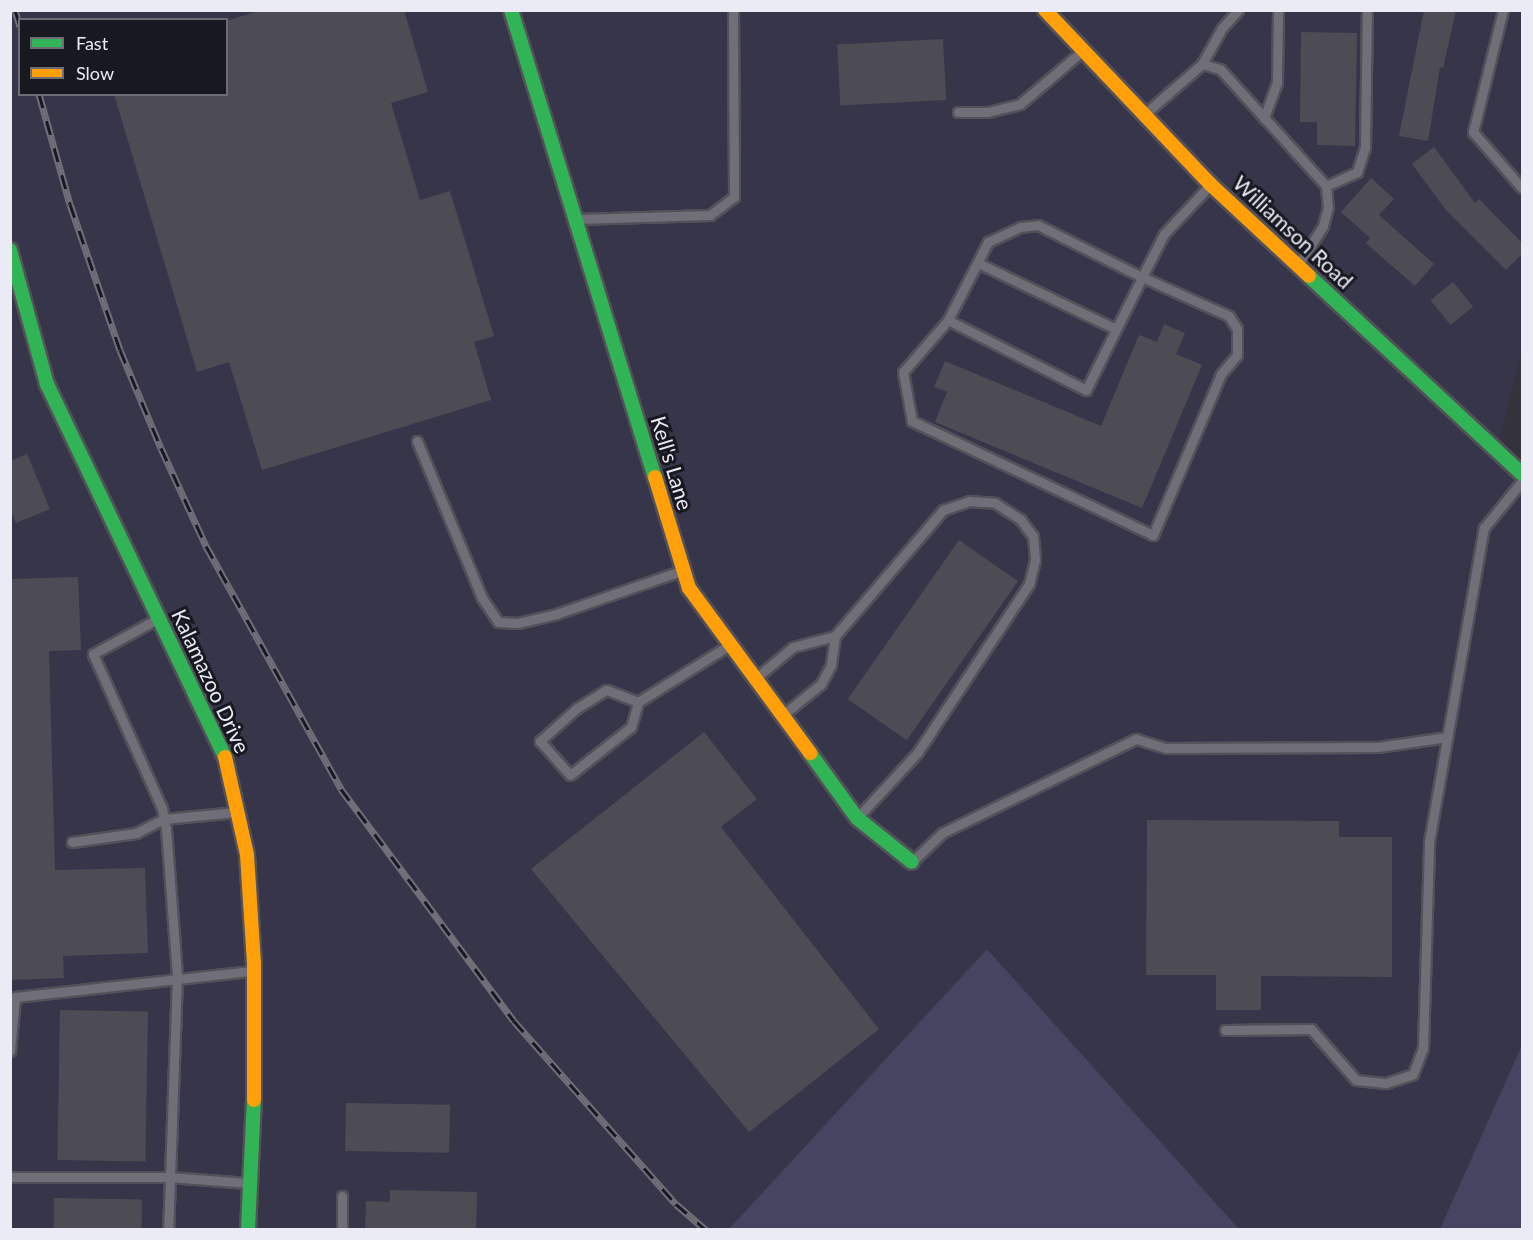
<!DOCTYPE html>
<html>
<head>
<meta charset="utf-8">
<style>
	body { margin:0 }
	#map { position:relative; width:1533px; height:1240px; overflow:hidden; background:#34333c; font-family:Lato,sans-serif }
	div>[style] { position:absolute }
	.built>* { inset:0; background:#37354a }
	.green>* { inset:0; background:#464460 }
	.building>* { inset:0; background:#4d4c54; transform-origin:0 0 }
	.roads { filter:drop-shadow(2px 0 #525159) drop-shadow(-2px 0 #525159) drop-shadow(0 2px #525159) drop-shadow(0 -2px #525159) }
	.lane>* { height:9px; margin:-4.5px; padding:0 4.5px; transform-origin:4.5px; border-radius:4.5px; background:#706f78 }
	.fast>* { height:14px; margin:-7px; padding:0 7px; transform-origin:7px; border-radius:7px; background:#30b455 }
	.slow>* { height:14px; margin:-7px; padding:0 7px; transform-origin:7px; border-radius:7px; background:#ff9f0a }
	.rail>* { height:7px; margin-top:-3.5px; transform-origin:0; background:repeating-linear-gradient(90deg,#181820 0 14px,#706f78 0 28px); box-sizing:border-box; border-block:2px solid #706f78 }
	span { translate:-50% -50%; white-space:nowrap; text-align:center; line-height:1.15; -webkit-text-stroke:6px #181820; paint-order:stroke }
	.street-label { font-size:21px; color:#ebebf6 }
	.frame { position:absolute; inset:0; border:12px solid #ebebf6; pointer-events:none }
	.legend { position:absolute; left:18px; top:18px; width:210px; height:78px; box-sizing:border-box; background:#181820; border:2px solid #6c6c76; margin:0; padding:8px 10px; list-style:none; font-size:18px; color:#ebebf6 }
	.legend li { display:flex; align-items:center; gap:12px; height:30px }
	.legend b { width:30px; border:2px solid #6c6c76 }
</style>
</head>
<body>
<div id="map">
	<div class="built">
		<i style="clip-path:polygon(evenodd,10px 11px,1522px 11px,1522px 350px,1496px 454px,1522px 480px,1522px 1045px,1440px 1229px,1239px 1229px,987px 949px,729px 1229px,11px 1229px,10px 11px,20px 20px,226px 20px,226px 94px,20px 94px,20px 20px)"></i>
	</div>
	<div class="green">
		<i style="clip-path:polygon(987px 949px,1239px 1229px,729px 1229px)"></i>
		<i style="clip-path:polygon(1522px 1045px,1522px 1229px,1440px 1229px)"></i>
	</div>
	<div class="building">
		<i style="clip-path:polygon(262px 10px,404px 10px,428px 92px,391px 103px,420px 200px,450px 191px,494px 336px,474px 342px,491px 400px,262px 470px,229px 362px,197px 372px,114px 94px,226px 94px,226px 21px)"></i>
		<i style="clip-path:polygon(1424px 10px,1456px 10px,1443px 68px,1440px 67px,1428px 141px,1399px 136px)"></i>
		<i style="clip-path:polygon(1301px 32px,1357px 33px,1355px 146px,1317px 145px,1317px 122px,1300px 122px)"></i>
		<i style="left:943px;top:39px;width:61px;height:106px;rotate:87deg"></i>
		<i style="clip-path:polygon(1434px 147px,1475px 203px,1479px 199px,1522px 243px,1522px 254px,1506px 270px,1446px 210px,1412px 164px)"></i>
		<i style="clip-path:polygon(1371px 178px,1394px 199px,1379px 215px,1434px 264px,1415px 286px,1366px 243px,1370px 238px,1341px 212px)"></i>
		<i style="left:1453px;top:282px;width:32px;height:29px;rotate:51deg"></i>
		<i style="clip-path:polygon(1164px 324px,1185px 333px,1176px 354px,1202px 365px,1142px 508px,935px 422px,947px 392px,934px 387px,945px 361px,1101px 426px,1139px 335px,1157px 342px)"></i>
		<i style="clip-path:polygon(27px 454px,50px 509px,16px 523px,10px 509px,10px 461px)"></i>
		<i style="left:959px;top:540px;width:72px;height:194px;rotate:35deg"></i>
		<i style="clip-path:polygon(78px 577px,81px 650px,49px 651px,55px 870px,145px 868px,148px 953px,63px 956px,64px 978px,10px 980px,10px 579px)"></i>
		<i style="clip-path:polygon(704px 732px,757px 799px,721px 827px,879px 1029px,749px 1132px,531px 869px)"></i>
		<i style="clip-path:polygon(1147px 820px,1339px 821px,1339px 837px,1392px 837px,1392px 977px,1261px 976px,1261px 1010px,1216px 1010px,1216px 975px,1146px 975px)"></i>
		<i style="left:60px;top:1010px;width:88px;height:150px;rotate:1deg"></i>
		<i style="left:346px;top:1103px;width:104px;height:48px;rotate:1deg"></i>
		<i style="clip-path:polygon(390px 1190px,477px 1192px,476px 1230px,365px 1230px,366px 1201px,390px 1202px)"></i>
		<i style="left:54px;top:1198px;width:88px;height:32px;rotate:1deg"></i>
	</div>
	<div class="roads">
		<div class="lane">
			<i style="left:1503px;top:10px;width:126px;rotate:103.8deg"></i>
			<i style="left:1473px;top:132px;width:74px;rotate:48.8deg"></i>
			<i style="left:1202px;top:64px;width:41px;rotate:-60.9deg"></i>
			<i style="left:1222px;top:28px;width:24px;rotate:-48deg"></i>
			<i style="left:958px;top:112px;width:30px"></i>
			<i style="left:988px;top:112px;width:33px;rotate:-14deg"></i>
			<i style="left:1020px;top:104px;width:80px;rotate:-40.4deg"></i>
			<i style="left:1147px;top:112px;width:73px;rotate:-41.1deg"></i>
			<i style="left:1202px;top:64px;width:19px;rotate:16deg"></i>
			<i style="left:1220px;top:69px;width:158px;rotate:47.8deg"></i>
			<i style="left:1326px;top:186px;width:21px;rotate:85deg"></i>
			<i style="left:1328px;top:207px;width:20px;rotate:105deg"></i>
			<i style="left:1323px;top:226px;width:43px;rotate:122.6deg"></i>
			<i style="left:1264px;top:118px;width:37px;rotate:-70deg"></i>
			<i style="left:1277px;top:83px;width:73px;rotate:-89.2deg"></i>
			<i style="left:1326px;top:186px;width:34px;rotate:-24deg"></i>
			<i style="left:1357px;top:172px;width:25px;rotate:-72deg"></i>
			<i style="left:1365px;top:148px;width:138px;rotate:-89.2deg"></i>
			<i style="left:577px;top:219px;width:133px;rotate:-1.7deg"></i>
			<i style="left:710px;top:215px;width:30px;rotate:-37deg"></i>
			<i style="left:734px;top:197px;width:187px;rotate:-90.3deg"></i>
			<i style="left:978px;top:263px;width:153px;rotate:25.6deg"></i>
			<i style="left:948px;top:320px;width:155px;rotate:26.9deg"></i>
			<i style="left:1086px;top:390px;width:126px;rotate:-63.6deg"></i>
			<i style="left:1142px;top:277px;width:95px;rotate:24.1deg"></i>
			<i style="left:1229px;top:316px;width:15px;rotate:58deg"></i>
			<i style="left:1237px;top:329px;width:26px;rotate:90deg"></i>
			<i style="left:1237px;top:355px;width:25px;rotate:130deg"></i>
			<i style="left:1221px;top:374px;width:175px;rotate:112.9deg"></i>
			<i style="left:1153px;top:535px;width:267px;rotate:-154.7deg"></i>
			<i style="left:912px;top:421px;width:50px;rotate:-100.4deg"></i>
			<i style="left:903px;top:372px;width:69px;rotate:-49.1deg"></i>
			<i style="left:948px;top:320px;width:88px;rotate:-62.9deg"></i>
			<i style="left:988px;top:242px;width:35px;rotate:-25deg"></i>
			<i style="left:1020px;top:227px;width:18px;rotate:-6deg"></i>
			<i style="left:1038px;top:225px;width:116px;rotate:26.6deg"></i>
			<i style="left:1142px;top:277px;width:48px;rotate:-62.9deg"></i>
			<i style="left:1164px;top:234px;width:66px;rotate:-46.8deg"></i>
			<i style="left:417px;top:441px;width:170px;rotate:67.5deg"></i>
			<i style="left:482px;top:598px;width:29px;rotate:56deg"></i>
			<i style="left:498px;top:622px;width:20px;rotate:3deg"></i>
			<i style="left:518px;top:623px;width:39px;rotate:-13deg"></i>
			<i style="left:556px;top:614px;width:132px;rotate:-19deg"></i>
			<i style="left:157px;top:619px;width:73px;rotate:151.3deg"></i>
			<i style="left:93px;top:654px;width:169px;rotate:65.9deg"></i>
			<i style="left:162px;top:808px;width:21px;rotate:79deg"></i>
			<i style="left:166px;top:829px;width:148px;rotate:85.7deg"></i>
			<i style="left:177px;top:977px;width:253px;rotate:92deg"></i>
			<i style="left:835px;top:636px;width:166px;rotate:-49.4deg"></i>
			<i style="left:943px;top:510px;width:28px;rotate:-19deg"></i>
			<i style="left:969px;top:501px;width:26px;rotate:4deg"></i>
			<i style="left:995px;top:503px;width:30px;rotate:33deg"></i>
			<i style="left:1020px;top:519px;width:21px;rotate:53deg"></i>
			<i style="left:1033px;top:536px;width:24px;rotate:85deg"></i>
			<i style="left:1035px;top:560px;width:25px;rotate:104deg"></i>
			<i style="left:1029px;top:584px;width:201px;rotate:123.5deg"></i>
			<i style="left:918px;top:752px;width:88px;rotate:132.7deg"></i>
			<i style="left:756px;top:678px;width:48px;rotate:-40deg"></i>
			<i style="left:793px;top:647px;width:43px;rotate:-14.7deg"></i>
			<i style="left:835px;top:636px;width:29px;rotate:98deg"></i>
			<i style="left:831px;top:665px;width:21px;rotate:118deg"></i>
			<i style="left:821px;top:684px;width:48px;rotate:141deg"></i>
			<i style="left:638px;top:702px;width:34px;rotate:-159deg"></i>
			<i style="left:606px;top:690px;width:34px;rotate:148deg"></i>
			<i style="left:577px;top:708px;width:50px;rotate:138.3deg"></i>
			<i style="left:540px;top:741px;width:45px;rotate:48.6deg"></i>
			<i style="left:570px;top:775px;width:78px;rotate:-38.2deg"></i>
			<i style="left:631px;top:727px;width:26px;rotate:-74deg"></i>
			<i style="left:638px;top:702px;width:106px;rotate:-31.9deg"></i>
			<i style="left:72px;top:842px;width:65px;rotate:-8deg"></i>
			<i style="left:136px;top:833px;width:31px;rotate:-27deg"></i>
			<i style="left:164px;top:819px;width:72px;rotate:-5.6deg"></i>
			<i style="left:914px;top:860px;width:39px;rotate:-44deg"></i>
			<i style="left:942px;top:833px;width:216px;rotate:-25.9deg"></i>
			<i style="left:1136px;top:739px;width:31px;rotate:17deg"></i>
			<i style="left:1166px;top:748px;width:212px;rotate:-0.3deg"></i>
			<i style="left:1378px;top:747px;width:70px;rotate:-8.2deg"></i>
			<i style="left:1225px;top:1030px;width:86px;rotate:-0.7deg"></i>
			<i style="left:1311px;top:1029px;width:68px;rotate:48.6deg"></i>
			<i style="left:1356px;top:1080px;width:30px;rotate:6deg"></i>
			<i style="left:1386px;top:1083px;width:28px;rotate:-18deg"></i>
			<i style="left:1413px;top:1074px;width:28px;rotate:-69deg"></i>
			<i style="left:1423px;top:1048px;width:206px;rotate:-88.3deg"></i>
			<i style="left:1429px;top:842px;width:319px;rotate:-80.1deg"></i>
			<i style="left:1484px;top:528px;width:60px;rotate:-51deg"></i>
			<i style="left:10px;top:1051px;width:54px;rotate:-84.7deg"></i>
			<i style="left:15px;top:997px;width:236px;rotate:-6.3deg"></i>
			<i style="left:10px;top:1177px;width:159px"></i>
			<i style="left:169px;top:1177px;width:79px;rotate:4.3deg"></i>
			<i style="left:342px;top:1230px;width:34px;rotate:-90deg"></i>
		</div>
		<div class="fast">
			<i style="left:511px;top:10px;width:489px;rotate:72.9deg"></i>
			<i style="left:10px;top:250px;width:139px;rotate:74.6deg"></i>
			<i style="left:47px;top:384px;width:413px;rotate:64.5deg"></i>
			<i style="left:1309px;top:276px;width:291px;rotate:42.9deg"></i>
			<i style="left:810px;top:753px;width:80px;rotate:54.1deg"></i>
			<i style="left:857px;top:818px;width:70px;rotate:38.7deg"></i>
			<i style="left:248px;top:1230px;width:130px;rotate:-87.4deg"></i>
		</div>
		<div class="slow">
			<i style="left:1045px;top:10px;width:240px;rotate:46.5deg"></i>
			<i style="left:1210px;top:184px;width:135px;rotate:42.9deg"></i>
			<i style="left:655px;top:477px;width:116px;rotate:73deg"></i>
			<i style="left:689px;top:588px;width:205px;rotate:53.7deg"></i>
			<i style="left:225px;top:757px;width:100px;rotate:77.3deg"></i>
			<i style="left:247px;top:855px;width:108px;rotate:86.3deg"></i>
			<i style="left:254px;top:963px;width:137px;rotate:90deg"></i>
		</div>
	</div>
	<div class="rail">
		<i style="left:15px;top:10px;width:17px;rotate:73deg"></i>
		<i style="left:39px;top:94px;width:114px;rotate:74.3deg"></i>
		<i style="left:70px;top:204px;width:154px;rotate:71.1deg"></i>
		<i style="left:120px;top:350px;width:106px;rotate:67.3deg"></i>
		<i style="left:161px;top:448px;width:108px;rotate:65.3deg"></i>
		<i style="left:206px;top:546px;width:278px;rotate:60.9deg"></i>
		<i style="left:341px;top:789px;width:289px;rotate:53.3deg"></i>
		<i style="left:514px;top:1021px;width:244px;rotate:48.5deg"></i>
		<i style="left:676px;top:1204px;width:40px;rotate:41deg"></i>
	</div>
	<div class="street-label">
		<span style="left:1293px;top:232px;rotate:43deg">Williamson Road</span>
		<span style="left:672px;top:463px;rotate:73deg">Kell's Lane</span>
		<span style="left:211px;top:681px;rotate:65deg">Kalamazoo Drive</span>
	</div>
	<div class="frame"></div>
	<ul class="legend">
	<li><b style="height:8px;background:#30b455"></b>Fast</li>
	<li><b style="height:8px;background:#ff9f0a"></b>Slow</li>
	</ul>
</div>
</body>
</html>
